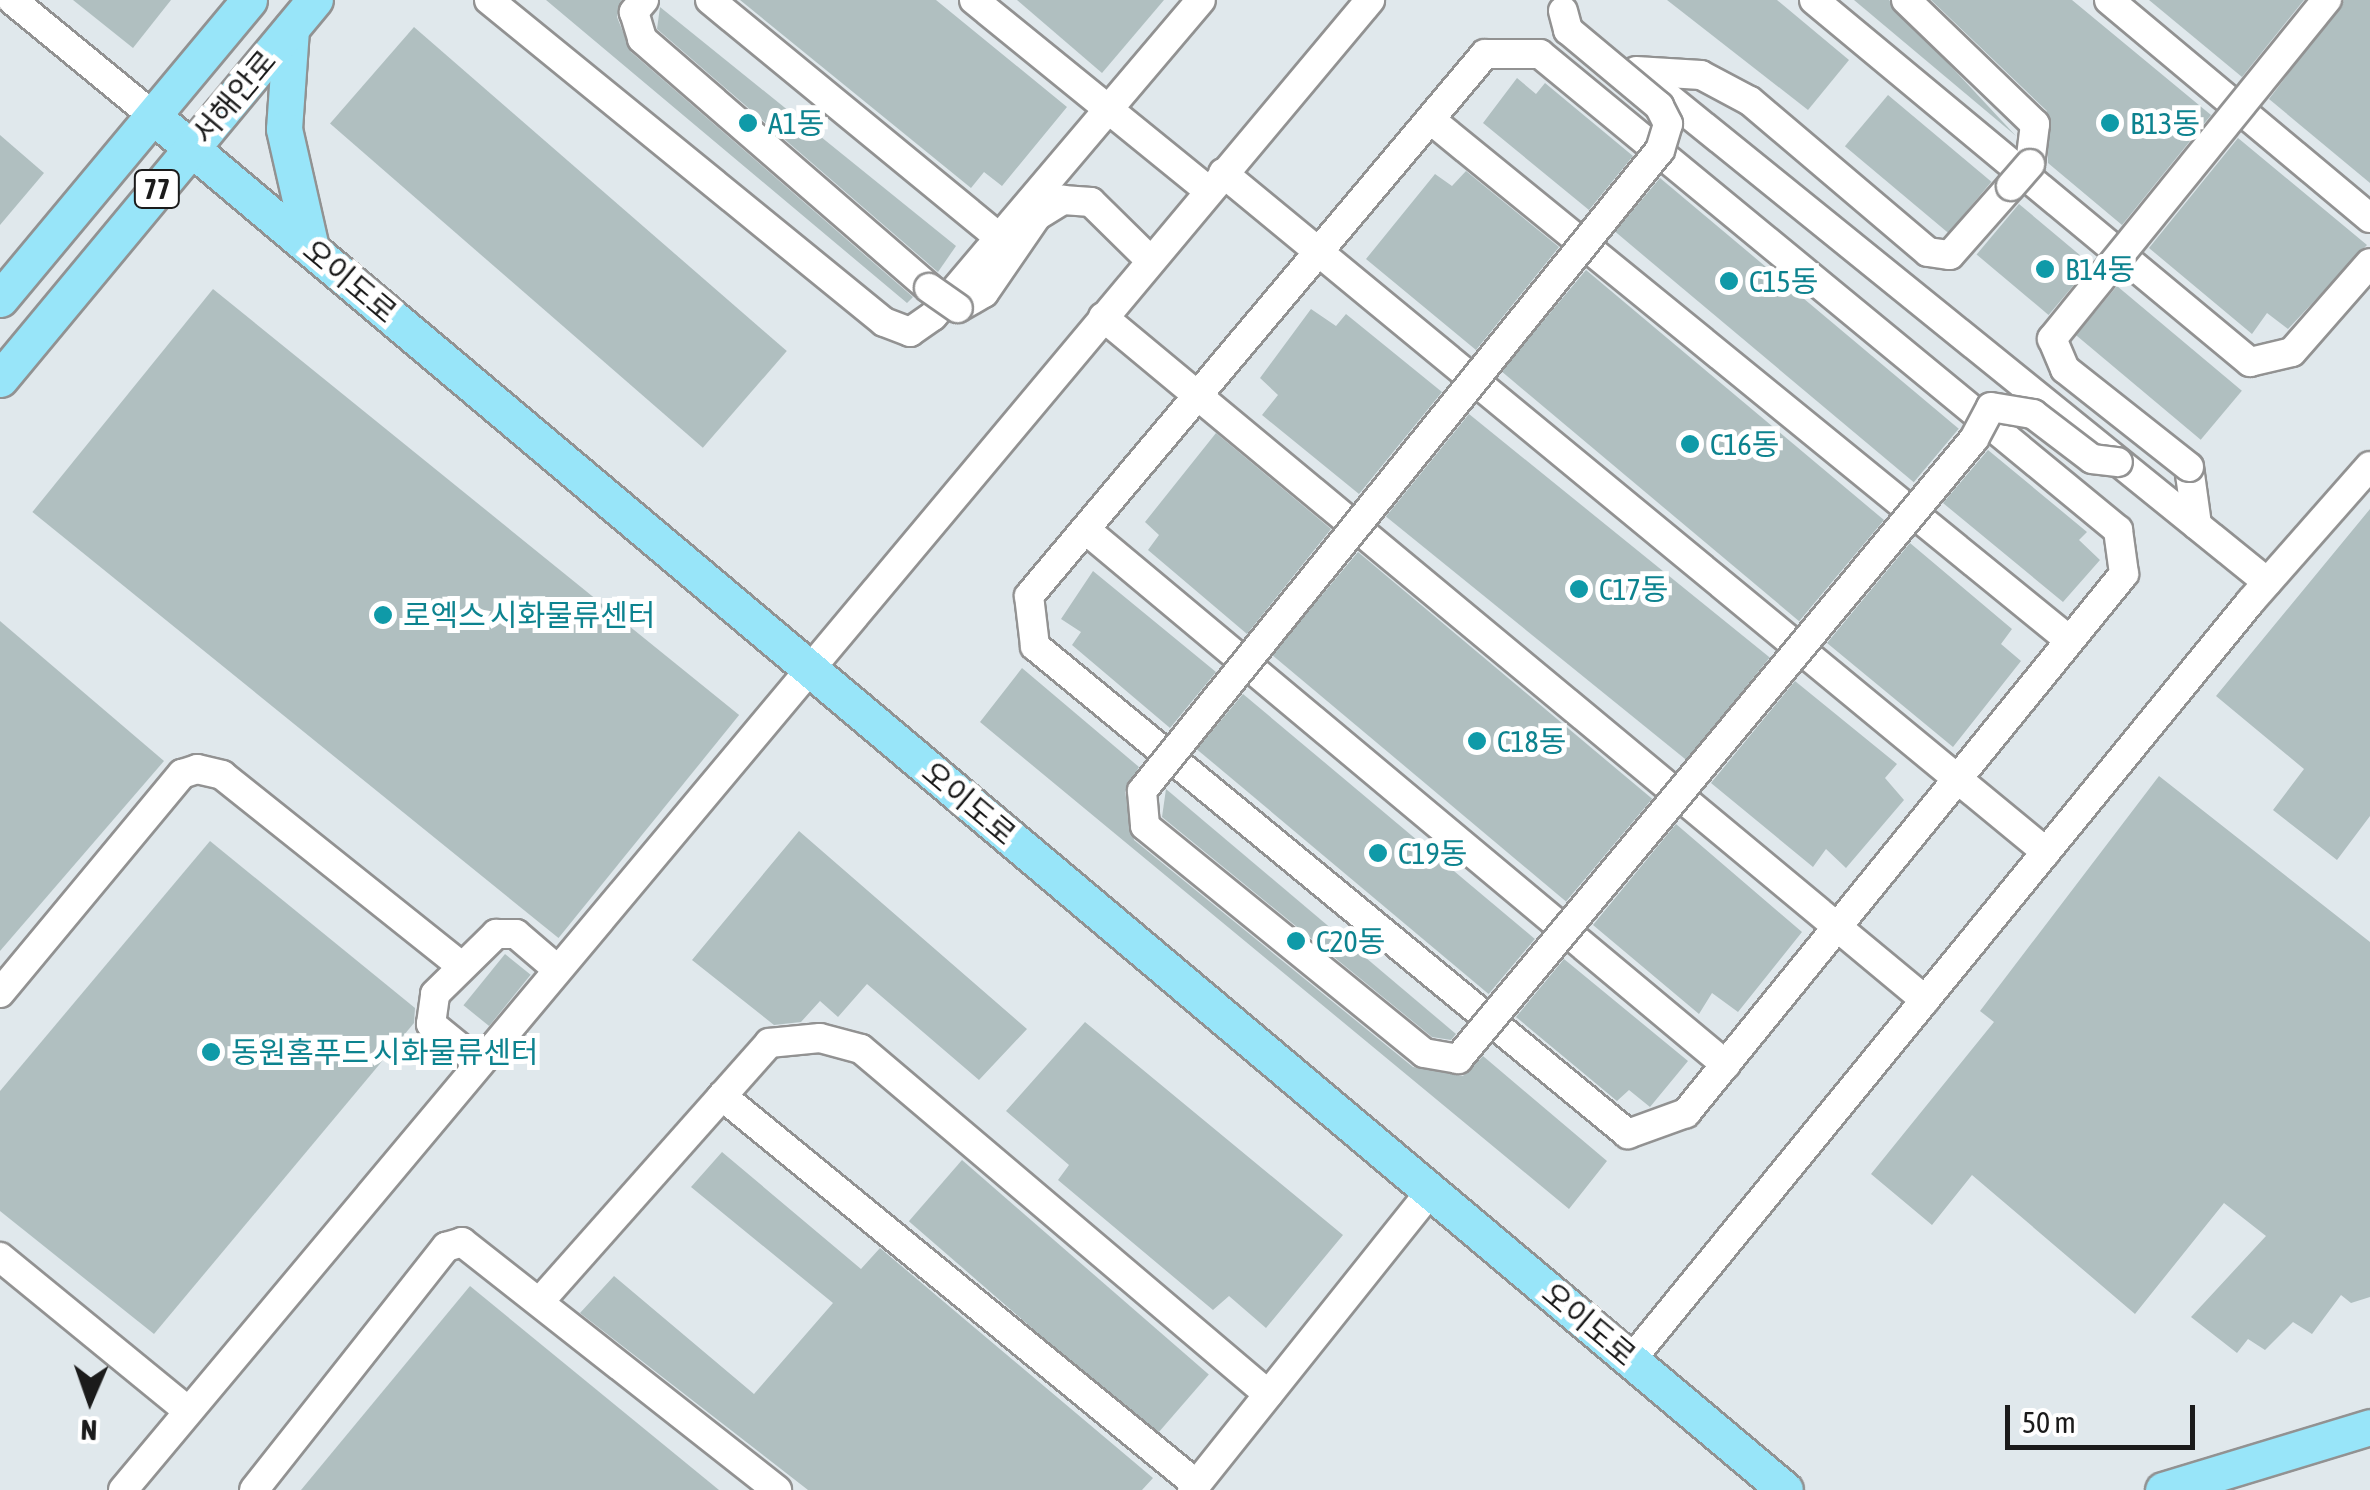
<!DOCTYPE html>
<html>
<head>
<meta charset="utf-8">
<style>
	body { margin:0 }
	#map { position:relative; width:2370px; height:1490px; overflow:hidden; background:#e0e8ec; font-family:"Asap Condensed","Noto Sans KR",sans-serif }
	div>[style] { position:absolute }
	.building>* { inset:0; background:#b0bfc0; transform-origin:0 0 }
	.roads { filter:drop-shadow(2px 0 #929292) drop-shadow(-2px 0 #929292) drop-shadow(0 2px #929292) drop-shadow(0 -2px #929292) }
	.minor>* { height:28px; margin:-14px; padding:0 14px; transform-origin:14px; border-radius:14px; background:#fff }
	.major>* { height:35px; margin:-17.5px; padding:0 17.5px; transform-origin:17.5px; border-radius:17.5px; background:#98e5f9 }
	.bridges { filter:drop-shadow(2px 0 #929292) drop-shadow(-2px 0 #929292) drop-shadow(0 2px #929292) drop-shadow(0 -2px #929292) }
	.minor-bridge>* { height:28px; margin:-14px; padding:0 14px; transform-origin:14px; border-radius:14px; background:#fff }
	.dots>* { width:28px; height:28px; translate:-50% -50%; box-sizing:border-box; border:5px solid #fff; border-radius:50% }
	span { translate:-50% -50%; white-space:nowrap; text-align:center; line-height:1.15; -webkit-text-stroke:10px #fff; paint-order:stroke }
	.shield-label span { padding:2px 8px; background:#fff; border:2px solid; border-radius:8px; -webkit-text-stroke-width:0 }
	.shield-label { font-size:28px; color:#1b1b1b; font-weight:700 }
	.street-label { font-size:30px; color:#1b1b1b }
	.culture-label { font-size:30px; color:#0d838f }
	.left { translate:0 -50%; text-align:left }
	.north { position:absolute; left:40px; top:1350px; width:100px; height:100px; -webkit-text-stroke:8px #fff; paint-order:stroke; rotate:182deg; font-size:28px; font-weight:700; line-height:40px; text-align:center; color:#1b1b1b }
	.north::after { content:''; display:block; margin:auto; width:35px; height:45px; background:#1b1b1b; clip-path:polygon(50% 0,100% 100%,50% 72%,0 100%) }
	.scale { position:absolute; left:2005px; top:1405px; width:190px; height:45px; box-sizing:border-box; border:5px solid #1b1b1b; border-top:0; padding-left:12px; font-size:30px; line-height:35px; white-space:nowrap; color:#1b1b1b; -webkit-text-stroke:8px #fff; paint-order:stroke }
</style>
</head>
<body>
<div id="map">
	<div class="building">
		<i style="clip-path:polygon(73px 0,171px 0,133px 48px)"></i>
		<i style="clip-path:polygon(546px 0,621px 0,617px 17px,631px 52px,913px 297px,907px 303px)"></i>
		<i style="clip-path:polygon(740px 0,936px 0,1067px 107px,1002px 186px,984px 172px,971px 188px)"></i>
		<i style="clip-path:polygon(1017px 0,1164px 0,1102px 73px)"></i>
		<i style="clip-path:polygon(1667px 0,1777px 0,1849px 60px,1808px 110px)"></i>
		<i style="clip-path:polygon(1854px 0,1889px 0,2016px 136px)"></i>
		<i style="clip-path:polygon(1931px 0,2072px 0,2211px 115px,2122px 225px,2048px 163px,2047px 111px)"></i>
		<i style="clip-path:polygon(2149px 0,2304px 0,2242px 77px)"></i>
		<i style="clip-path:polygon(2344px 0,2370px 0,2370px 183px,2269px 99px)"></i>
		<i style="clip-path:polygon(660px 7px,956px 246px,938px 272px,657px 29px)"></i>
		<i style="left:414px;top:27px;width:494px;height:128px;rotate:41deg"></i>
		<i style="clip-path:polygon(1517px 78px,1536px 94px,1545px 83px,1633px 156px,1589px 210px,1483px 123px)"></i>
		<i style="left:1888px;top:95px;width:135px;height:67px;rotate:40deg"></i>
		<i style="clip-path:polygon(0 135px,44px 173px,0 225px)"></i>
		<i style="clip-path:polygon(2238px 138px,2367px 245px,2288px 329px,2267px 313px,2252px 334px,2149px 248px)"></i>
		<i style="clip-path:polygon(1466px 171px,1559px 247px,1476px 350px,1366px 259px,1435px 174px,1452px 186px)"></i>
		<i style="left:1660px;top:178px;width:390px;height:70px;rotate:40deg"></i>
		<i style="left:2019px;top:204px;width:94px;height:66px;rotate:40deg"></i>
		<i style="left:1586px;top:270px;width:389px;height:132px;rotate:40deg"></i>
		<i style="left:2117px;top:286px;width:163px;height:64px;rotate:40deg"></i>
		<i style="left:213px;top:289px;width:677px;height:287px;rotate:39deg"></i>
		<i style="clip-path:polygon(1311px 309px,1336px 326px,1346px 314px,1442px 392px,1359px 494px,1262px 415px,1278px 395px,1260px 378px)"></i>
		<i style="left:1469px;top:414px;width:387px;height:132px;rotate:39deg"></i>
		<i style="clip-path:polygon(1216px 433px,1331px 529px,1247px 634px,1148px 550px,1159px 535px,1145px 522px)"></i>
		<i style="clip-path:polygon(1988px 450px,2087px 532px,2079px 540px,2100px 560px,2063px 602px,1943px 503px)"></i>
		<i style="clip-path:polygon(2370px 509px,2370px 816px,2337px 860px,2273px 810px,2304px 769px,2216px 696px)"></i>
		<i style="clip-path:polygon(1910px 543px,2012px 629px,2001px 644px,2021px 661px,1953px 747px,1827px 643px)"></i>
		<i style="left:1358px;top:552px;width:384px;height:134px;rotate:40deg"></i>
		<i style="clip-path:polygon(1093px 571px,1216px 672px,1170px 728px,1072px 645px,1081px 632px,1061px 619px)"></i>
		<i style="clip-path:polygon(0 621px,164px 761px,0 951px)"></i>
		<i style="clip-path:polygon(1022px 668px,1139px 767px,1125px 792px,1134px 840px,1413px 1067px,1463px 1076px,1483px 1056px,1607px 1161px,1569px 1209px,980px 722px)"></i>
		<i style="clip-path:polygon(1795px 681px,1897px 764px,1885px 778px,1904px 800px,1846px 868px,1826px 849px,1813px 867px,1711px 783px)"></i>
		<i style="left:1243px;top:694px;width:381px;height:72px;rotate:40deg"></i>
		<i style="clip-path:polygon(2159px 776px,2370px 942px,2370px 1297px,2351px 1303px,2341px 1295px,2312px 1334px,2293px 1322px,2265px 1350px,2248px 1339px,2237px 1353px,2191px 1317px,2266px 1236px,2224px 1203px,2135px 1314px,1972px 1175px,1932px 1225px,1871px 1174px,1994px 1022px,1980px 1011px)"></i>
		<i style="clip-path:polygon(1166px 789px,1456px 1034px,1451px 1040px,1432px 1037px,1162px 817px)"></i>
		<i style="clip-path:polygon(1676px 824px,1802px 932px,1738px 1012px,1712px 993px,1699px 1014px,1593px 925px)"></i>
		<i style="clip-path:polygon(799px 831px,1027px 1029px,979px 1080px,867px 984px,838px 1017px,820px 1001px,801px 1022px,774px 1025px,692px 960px)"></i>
		<i style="clip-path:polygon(210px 841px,415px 1008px,414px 1023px,154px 1334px,0 1211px,0 1091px)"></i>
		<i style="left:505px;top:954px;width:33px;height:66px;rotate:39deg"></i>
		<i style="clip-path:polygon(1564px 959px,1688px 1061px,1650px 1107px,1629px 1090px,1617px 1101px,1516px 1017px)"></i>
		<i style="clip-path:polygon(1085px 1022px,1343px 1235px,1266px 1328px,1229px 1296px,1213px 1310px,1058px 1180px,1069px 1165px,1006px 1111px)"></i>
		<i style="clip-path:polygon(722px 1152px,861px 1269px,880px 1248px,1153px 1478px,1142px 1490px,808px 1490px,580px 1313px,614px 1276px,754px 1394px,833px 1303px,691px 1187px)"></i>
		<i style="left:962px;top:1160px;width:327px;height:81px;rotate:41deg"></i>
		<i style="clip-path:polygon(470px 1286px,719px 1490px,301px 1490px)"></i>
	</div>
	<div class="roads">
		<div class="minor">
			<i style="left:12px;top:0;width:183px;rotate:39.4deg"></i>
			<i style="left:489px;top:0;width:510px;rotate:39.19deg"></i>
			<i style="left:884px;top:322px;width:28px;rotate:21deg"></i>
			<i style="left:910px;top:332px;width:28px;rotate:-35deg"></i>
			<i style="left:933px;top:316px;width:414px;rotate:-49.7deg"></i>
			<i style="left:644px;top:0;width:16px;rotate:130deg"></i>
			<i style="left:634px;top:12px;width:28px;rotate:73deg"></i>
			<i style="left:642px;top:39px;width:380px;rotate:40.9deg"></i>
			<i style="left:710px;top:0;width:375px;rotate:39.4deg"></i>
			<i style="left:974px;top:0;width:301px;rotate:39.1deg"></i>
			<i style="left:1814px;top:0;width:567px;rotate:39.7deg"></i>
			<i style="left:2250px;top:362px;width:43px;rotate:-13.4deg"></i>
			<i style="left:2292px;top:352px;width:118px;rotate:-48.8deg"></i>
			<i style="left:1906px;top:0;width:179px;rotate:43.9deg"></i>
			<i style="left:2035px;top:124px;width:40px;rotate:97.1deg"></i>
			<i style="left:2109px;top:0;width:340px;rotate:39.9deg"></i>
			<i style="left:1485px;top:54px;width:55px"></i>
			<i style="left:1540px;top:54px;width:749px;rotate:39.47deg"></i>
			<i style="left:2118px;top:530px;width:44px;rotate:82.2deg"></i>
			<i style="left:2124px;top:574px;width:695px;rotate:129.1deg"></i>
			<i style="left:1686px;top:1113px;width:62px;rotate:160.1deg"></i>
			<i style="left:1628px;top:1134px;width:768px;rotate:-140.55deg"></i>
			<i style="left:1035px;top:646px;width:50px;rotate:-96.8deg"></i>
			<i style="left:1029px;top:596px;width:708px;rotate:-49.93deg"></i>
			<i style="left:1636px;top:71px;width:65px;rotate:3.5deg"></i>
			<i style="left:1701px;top:75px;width:55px;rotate:28deg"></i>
			<i style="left:1750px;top:101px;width:233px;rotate:40.3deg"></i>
			<i style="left:1928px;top:252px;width:22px;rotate:8deg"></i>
			<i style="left:1950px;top:255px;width:92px;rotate:-48.5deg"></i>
			<i style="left:1643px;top:77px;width:803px;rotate:38.98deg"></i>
			<i style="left:1431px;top:120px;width:823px;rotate:39.18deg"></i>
			<i style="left:1223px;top:173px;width:1067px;rotate:39.52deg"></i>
			<i style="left:958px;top:308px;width:30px;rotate:-30deg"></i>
			<i style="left:984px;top:293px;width:93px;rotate:-55.5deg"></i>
			<i style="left:1037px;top:216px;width:31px;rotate:-32deg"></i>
			<i style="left:1063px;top:200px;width:28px;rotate:4deg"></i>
			<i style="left:1091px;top:202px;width:83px;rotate:44.5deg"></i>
			<i style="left:1103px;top:317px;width:1069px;rotate:39.72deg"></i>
			<i style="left:2189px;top:467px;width:59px;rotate:82.1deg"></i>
			<i style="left:1086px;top:530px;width:834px;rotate:39.89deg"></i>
			<i style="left:0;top:993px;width:285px;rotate:-50.3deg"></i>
			<i style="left:182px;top:774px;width:16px;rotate:-18deg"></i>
			<i style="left:197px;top:769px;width:26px;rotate:13deg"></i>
			<i style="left:222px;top:775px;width:306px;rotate:38.6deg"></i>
			<i style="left:479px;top:1063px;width:62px;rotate:-140.9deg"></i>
			<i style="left:431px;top:1024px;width:30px;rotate:-82deg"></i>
			<i style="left:435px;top:994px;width:86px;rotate:-44.5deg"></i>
			<i style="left:496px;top:934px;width:20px"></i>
			<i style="left:516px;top:934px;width:54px;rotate:40.5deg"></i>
			<i style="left:722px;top:1096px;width:613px;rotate:39.3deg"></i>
			<i style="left:0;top:1257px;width:242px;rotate:39.3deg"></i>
			<i style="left:542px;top:1299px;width:342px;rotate:-48.4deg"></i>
			<i style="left:769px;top:1043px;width:51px;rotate:-5.6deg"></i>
			<i style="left:820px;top:1038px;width:42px;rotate:15deg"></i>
			<i style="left:861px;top:1049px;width:534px;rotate:40.29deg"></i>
			<i style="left:1631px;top:1360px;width:979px;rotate:-50.76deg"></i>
			<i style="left:2250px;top:602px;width:181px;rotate:-48.6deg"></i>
			<i style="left:123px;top:1490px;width:1943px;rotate:-50.07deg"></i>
			<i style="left:254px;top:1490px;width:310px;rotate:-51.7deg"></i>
			<i style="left:446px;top:1247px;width:17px;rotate:-17deg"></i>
			<i style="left:462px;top:1242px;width:401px;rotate:38.2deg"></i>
			<i style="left:1192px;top:1490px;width:383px;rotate:-51.4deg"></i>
		</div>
		<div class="major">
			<i style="left:291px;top:29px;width:100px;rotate:94deg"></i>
			<i style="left:284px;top:129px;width:122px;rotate:77.2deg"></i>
			<i style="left:153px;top:116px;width:2133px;rotate:40.09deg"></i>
			<i style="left:0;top:299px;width:389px;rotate:-50.2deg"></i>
			<i style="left:0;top:379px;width:493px;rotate:-50.3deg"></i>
			<i style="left:2163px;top:1490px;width:216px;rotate:-16.9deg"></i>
		</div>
	</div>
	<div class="bridges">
		<div class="minor-bridge">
			<i style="left:1563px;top:11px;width:20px;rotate:75deg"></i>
			<i style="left:1568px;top:30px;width:119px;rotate:39.9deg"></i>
			<i style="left:1659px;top:106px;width:20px;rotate:63deg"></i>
			<i style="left:1668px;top:124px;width:27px;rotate:107deg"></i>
			<i style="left:1660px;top:150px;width:824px;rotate:128.94deg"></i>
			<i style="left:1142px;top:791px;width:35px;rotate:85deg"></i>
			<i style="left:1145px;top:826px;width:360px;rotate:39.1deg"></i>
			<i style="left:1424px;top:1053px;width:35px;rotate:10deg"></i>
			<i style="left:1458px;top:1059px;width:807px;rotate:-50.23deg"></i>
			<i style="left:1974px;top:439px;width:36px;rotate:-62deg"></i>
			<i style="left:1991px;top:407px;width:43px;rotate:9.5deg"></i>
			<i style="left:2033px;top:414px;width:74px;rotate:37.3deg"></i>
			<i style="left:2092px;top:459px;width:26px;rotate:7deg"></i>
			<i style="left:2011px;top:186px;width:29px;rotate:-49deg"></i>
			<i style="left:929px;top:288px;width:35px;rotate:35deg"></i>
			<i style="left:2189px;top:467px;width:158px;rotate:-141.7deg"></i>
			<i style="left:2065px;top:369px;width:33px;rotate:-113deg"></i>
			<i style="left:2052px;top:339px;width:437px;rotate:-51deg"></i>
		</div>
	</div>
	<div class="dots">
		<i style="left:748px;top:123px;background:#0f9aa8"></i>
		<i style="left:2110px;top:123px;background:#0f9aa8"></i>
		<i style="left:2045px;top:269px;background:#0f9aa8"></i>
		<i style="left:1729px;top:281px;background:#0f9aa8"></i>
		<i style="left:1690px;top:444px;background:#0f9aa8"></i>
		<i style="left:1579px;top:589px;background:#0f9aa8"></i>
		<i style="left:383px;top:615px;background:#0f9aa8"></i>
		<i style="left:1477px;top:741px;background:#0f9aa8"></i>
		<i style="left:1378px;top:853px;background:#0f9aa8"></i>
		<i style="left:1296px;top:941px;background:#0f9aa8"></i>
		<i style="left:211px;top:1052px;background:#0f9aa8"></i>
	</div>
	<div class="shield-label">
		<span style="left:157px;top:189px">77</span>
	</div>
	<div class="street-label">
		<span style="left:234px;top:97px;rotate:-50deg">서해안로</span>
		<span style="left:350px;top:281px;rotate:40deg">오이도로</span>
		<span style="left:969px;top:803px;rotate:40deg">오이도로</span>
		<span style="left:1589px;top:1324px;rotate:40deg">오이도로</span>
	</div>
	<div class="culture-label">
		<span class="left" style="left:768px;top:123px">A1동</span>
		<span class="left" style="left:2130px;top:123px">B13동</span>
		<span class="left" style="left:2065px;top:269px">B14동</span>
		<span class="left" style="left:1749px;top:281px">C15동</span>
		<span class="left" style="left:1710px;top:444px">C16동</span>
		<span class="left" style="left:1599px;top:589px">C17동</span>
		<span class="left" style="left:403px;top:615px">로엑스 시화물류센터</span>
		<span class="left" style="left:1497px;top:741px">C18동</span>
		<span class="left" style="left:1398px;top:853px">C19동</span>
		<span class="left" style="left:1316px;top:941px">C20동</span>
		<span class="left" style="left:231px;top:1052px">동원홈푸드 시화물류센터</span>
	</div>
	<div class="north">N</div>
	<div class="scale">50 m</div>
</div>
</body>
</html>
